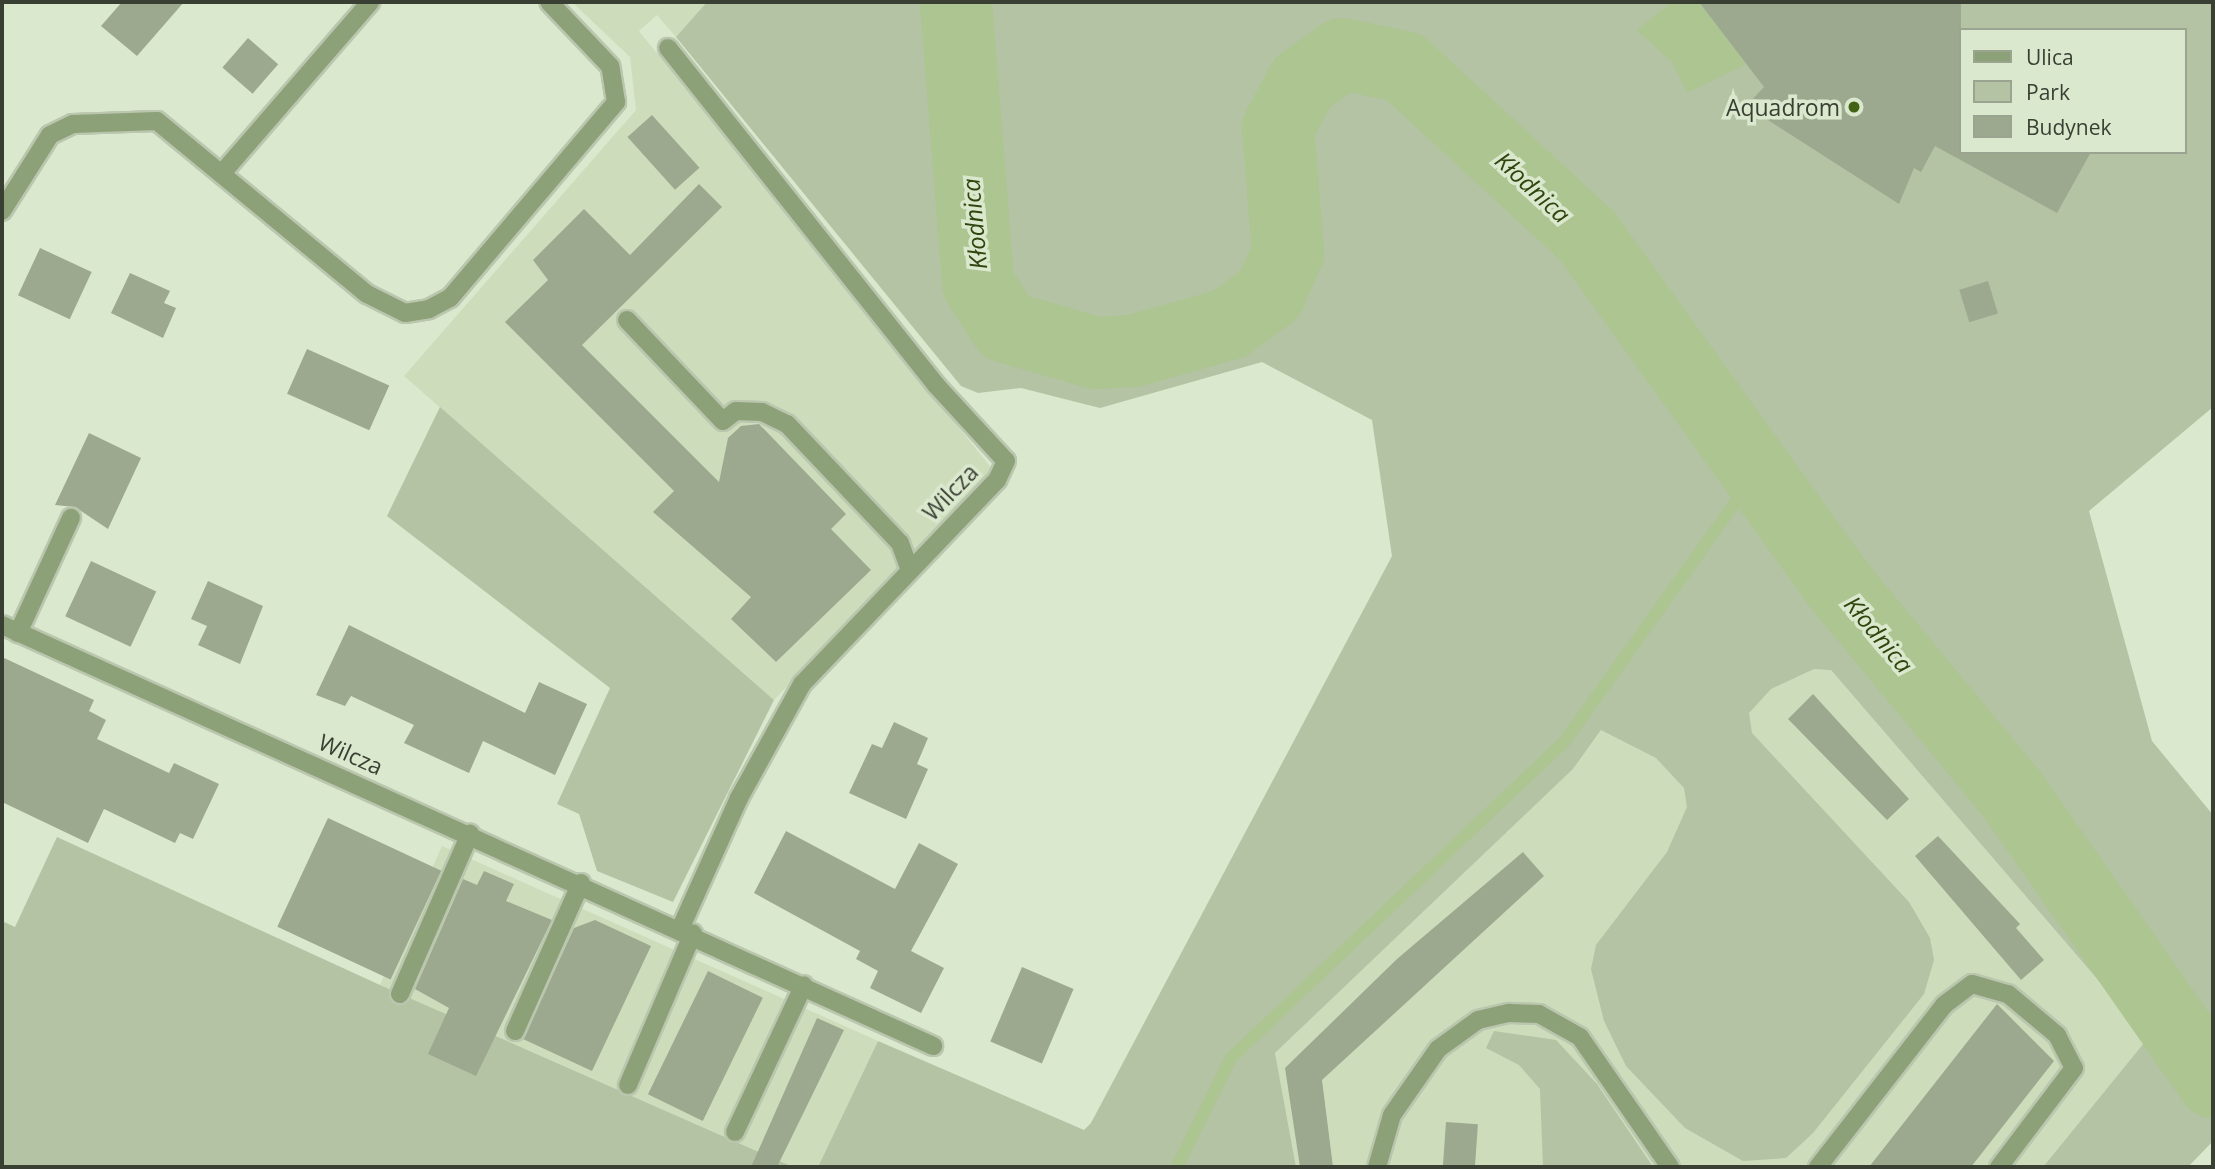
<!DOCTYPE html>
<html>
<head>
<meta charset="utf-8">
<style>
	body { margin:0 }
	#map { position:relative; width:2215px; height:1169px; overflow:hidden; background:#dae8cd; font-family:"Open Sans",sans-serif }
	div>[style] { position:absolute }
	.built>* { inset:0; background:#cdddbb }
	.green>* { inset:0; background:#b3c3a3 }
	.water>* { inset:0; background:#acc591 }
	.stream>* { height:12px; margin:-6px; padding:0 6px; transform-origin:6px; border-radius:6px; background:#acc591 }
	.river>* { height:72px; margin:-36px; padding:0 36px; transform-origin:36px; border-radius:36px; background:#acc591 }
	.building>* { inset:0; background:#9ca98f; transform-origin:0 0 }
	.roads { filter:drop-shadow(2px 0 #bac6ae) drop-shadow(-2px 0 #bac6ae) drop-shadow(0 2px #bac6ae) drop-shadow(0 -2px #bac6ae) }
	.minor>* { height:18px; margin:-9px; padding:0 9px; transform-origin:9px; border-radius:9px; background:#8da179 }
	.dots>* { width:19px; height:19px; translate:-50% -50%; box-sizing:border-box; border:4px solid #dae8cd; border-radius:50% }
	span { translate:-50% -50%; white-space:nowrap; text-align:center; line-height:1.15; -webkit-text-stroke:7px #dae8cd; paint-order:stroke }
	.poi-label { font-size:23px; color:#3a3f34 }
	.right { translate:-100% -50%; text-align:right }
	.street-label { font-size:23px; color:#3a3f34 }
	.water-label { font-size:24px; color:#2f450d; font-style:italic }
	.frame { position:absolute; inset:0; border:4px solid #3a3f34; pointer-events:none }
	.legend { position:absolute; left:1959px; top:28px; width:228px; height:126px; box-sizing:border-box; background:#dae8cd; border:2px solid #9aa490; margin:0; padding:9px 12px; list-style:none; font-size:21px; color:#3a3f34 }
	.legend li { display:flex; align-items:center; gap:14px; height:35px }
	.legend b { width:35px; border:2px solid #9aa490 }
</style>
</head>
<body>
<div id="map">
	<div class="built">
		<i style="clip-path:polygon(572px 2px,707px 2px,676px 37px,657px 15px,639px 31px,993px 470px,774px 700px,404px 376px,636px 110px,630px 57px)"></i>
		<i style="clip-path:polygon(1730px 553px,2148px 1038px,2043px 1167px,1296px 1167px,1275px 1053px,1573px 769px)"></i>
		<i style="clip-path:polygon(442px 846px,878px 1041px,818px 1167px,793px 1167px,380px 985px)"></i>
	</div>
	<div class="green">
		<i style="clip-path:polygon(707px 2px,947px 2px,975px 285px,1005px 330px,1098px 356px,1134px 353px,1231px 326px,1272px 295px,1291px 253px,1293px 200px,1281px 127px,1304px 85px,1342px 58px,1403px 70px,1584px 238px,1784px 519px,2010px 799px,2213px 1089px,2213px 1141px,2188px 1167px,2043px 1167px,2148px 1038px,1831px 670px,1814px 669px,1771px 689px,1749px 713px,1752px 733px,1909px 902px,1930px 938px,1934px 960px,1924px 994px,1813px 1133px,1786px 1158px,1743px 1161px,1685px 1128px,1626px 1066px,1604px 1021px,1591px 969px,1596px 945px,1667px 852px,1687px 807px,1684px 788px,1656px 758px,1601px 730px,1573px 769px,1275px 1053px,1296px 1167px,818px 1167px,878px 1041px,1084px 1130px,1091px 1123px,1392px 556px,1372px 420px,1262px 362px,1100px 408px,1021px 388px,978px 393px,961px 386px,676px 37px)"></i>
		<i style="clip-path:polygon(evenodd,964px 2px,2213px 2px,2213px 407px,2089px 511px,2152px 741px,2213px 815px,2213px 1074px,2017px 795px,1837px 577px,1590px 234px,1406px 65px,1341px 52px,1300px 81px,1274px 129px,1285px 200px,1285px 253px,1267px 292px,1228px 322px,1132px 349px,1097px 351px,1008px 325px,983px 283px,964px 2px,1961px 30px,2185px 30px,2185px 152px,1961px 152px,1961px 30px)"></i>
		<i style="clip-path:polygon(440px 407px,774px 700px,673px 902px,597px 871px,579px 814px,557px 804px,610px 688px,387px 516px)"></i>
		<i style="clip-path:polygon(57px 837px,380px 985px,793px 1167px,2px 1167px,2px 921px,15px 927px)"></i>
		<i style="clip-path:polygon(1494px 1031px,1556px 1040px,1597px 1084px,1653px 1167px,1543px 1167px,1540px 1089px,1519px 1065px,1486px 1048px)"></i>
	</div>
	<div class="water">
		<i style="clip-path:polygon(1672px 2px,1699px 2px,1746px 64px,1687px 93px,1672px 62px,1637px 30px)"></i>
	</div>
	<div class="stream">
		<i style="left:1177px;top:1167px;width:122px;rotate:-63.6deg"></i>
		<i style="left:1231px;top:1058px;width:460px;rotate:-43.5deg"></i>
		<i style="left:1565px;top:741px;width:327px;rotate:-54.5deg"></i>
	</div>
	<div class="river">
		<i style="left:956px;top:2px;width:283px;rotate:85.5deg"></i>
		<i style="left:978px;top:284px;width:51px;rotate:56.9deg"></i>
		<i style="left:1006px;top:327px;width:94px;rotate:16.1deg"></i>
		<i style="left:1096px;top:353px;width:37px;rotate:-3deg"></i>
		<i style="left:1133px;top:351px;width:100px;rotate:-15.7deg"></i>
		<i style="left:1229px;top:324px;width:51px;rotate:-36.2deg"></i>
		<i style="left:1270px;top:294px;width:46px;rotate:-66.8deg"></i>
		<i style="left:1288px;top:252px;width:124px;rotate:-94.6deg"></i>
		<i style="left:1278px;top:128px;width:51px;rotate:-61.9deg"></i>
		<i style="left:1302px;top:83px;width:49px;rotate:-35.9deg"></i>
		<i style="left:1342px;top:54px;width:63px;rotate:11.8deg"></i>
		<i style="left:1404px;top:67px;width:249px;rotate:42.7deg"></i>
		<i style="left:1587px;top:236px;width:428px;rotate:54.2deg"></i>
		<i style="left:1837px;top:583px;width:273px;rotate:50.4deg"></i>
		<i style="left:2011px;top:793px;width:353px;rotate:55deg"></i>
	</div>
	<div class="building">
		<i style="clip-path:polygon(122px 2px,184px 2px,137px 56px,101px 26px)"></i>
		<i style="clip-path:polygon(1699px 2px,1961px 2px,1961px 152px,2091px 152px,2057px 213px,1935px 146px,1921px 172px,1914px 168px,1899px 204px,1746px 106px,1764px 87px)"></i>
		<i style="left:248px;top:38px;width:40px;height:39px;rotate:41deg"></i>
		<i style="left:652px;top:115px;width:71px;height:33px;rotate:48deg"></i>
		<i style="clip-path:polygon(699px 184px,722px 207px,582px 345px,719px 482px,728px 438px,741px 426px,759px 424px,846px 514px,831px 529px,871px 570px,776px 662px,731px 619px,751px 597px,653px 512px,674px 491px,505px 322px,548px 280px,533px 260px,584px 209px,630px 255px)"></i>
		<i style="left:40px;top:248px;width:57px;height:52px;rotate:25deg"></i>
		<i style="clip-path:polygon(130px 273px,170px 291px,164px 303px,176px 308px,163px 338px,111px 313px)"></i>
		<i style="left:1988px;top:281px;width:34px;height:30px;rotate:73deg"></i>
		<i style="left:307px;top:349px;width:90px;height:49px;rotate:24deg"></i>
		<i style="clip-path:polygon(89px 433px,141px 458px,108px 529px,75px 507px,55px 505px)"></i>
		<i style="left:91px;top:561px;width:72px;height:61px;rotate:25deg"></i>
		<i style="clip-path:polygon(208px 581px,263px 606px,240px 664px,198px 645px,207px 626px,191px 619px)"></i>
		<i style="clip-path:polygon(349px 625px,525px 713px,539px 682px,587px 704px,555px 775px,483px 741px,469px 773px,404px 743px,414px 725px,351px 696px,345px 706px,316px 695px)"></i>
		<i style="clip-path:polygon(2px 657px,94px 700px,89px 711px,106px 720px,97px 739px,169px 773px,174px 763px,219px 784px,193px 839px,180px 833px,175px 843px,104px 809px,88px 843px,2px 802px)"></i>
		<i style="clip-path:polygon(1813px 694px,1909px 799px,1887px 820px,1788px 719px)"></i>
		<i style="clip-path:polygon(894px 722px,928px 738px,917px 764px,928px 769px,906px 819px,849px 793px,872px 744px,882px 748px)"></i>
		<i style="left:328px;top:818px;width:125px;height:120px;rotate:25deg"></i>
		<i style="clip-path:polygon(786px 831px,895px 889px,919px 843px,958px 864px,911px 951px,944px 968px,921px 1013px,870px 988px,878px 971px,856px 959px,860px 951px,754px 893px)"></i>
		<i style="clip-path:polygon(1938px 836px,2020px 924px,2016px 928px,2044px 960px,2021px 980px,1915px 856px)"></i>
		<i style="clip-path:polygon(1523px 852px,1544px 876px,1322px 1080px,1333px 1167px,1300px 1167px,1285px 1068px,1397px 959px)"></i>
		<i style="clip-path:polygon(484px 871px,514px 884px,506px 901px,552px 920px,476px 1076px,428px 1054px,449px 1008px,415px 989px,463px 879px,477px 885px)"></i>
		<i style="clip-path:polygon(595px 920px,651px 946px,592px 1071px,523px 1039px,574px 928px)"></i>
		<i style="left:1022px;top:967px;width:56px;height:81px;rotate:23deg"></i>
		<i style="left:708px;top:971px;width:61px;height:137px;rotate:26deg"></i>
		<i style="clip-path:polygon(1997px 1004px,2054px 1061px,1971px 1167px,1869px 1167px)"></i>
		<i style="clip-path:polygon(817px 1018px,844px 1030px,777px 1167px,751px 1167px)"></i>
		<i style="left:1446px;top:1122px;width:32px;height:45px;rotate:4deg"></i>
	</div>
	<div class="roads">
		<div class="minor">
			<i style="left:668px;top:48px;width:431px;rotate:51.5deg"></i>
			<i style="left:936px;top:385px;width:103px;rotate:47.4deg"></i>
			<i style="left:1006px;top:461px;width:21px;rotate:115deg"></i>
			<i style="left:997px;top:480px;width:282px;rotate:133.7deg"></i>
			<i style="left:802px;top:684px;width:130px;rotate:118.9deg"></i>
			<i style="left:739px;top:798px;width:141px;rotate:114.2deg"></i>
			<i style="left:223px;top:172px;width:225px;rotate:-49.1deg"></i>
			<i style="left:2px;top:211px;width:90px;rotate:-57.7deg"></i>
			<i style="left:50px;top:135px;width:25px;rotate:-26deg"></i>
			<i style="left:73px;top:124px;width:84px;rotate:-2deg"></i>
			<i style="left:157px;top:121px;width:272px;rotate:39.5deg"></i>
			<i style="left:367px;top:294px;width:42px;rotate:26.6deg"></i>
			<i style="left:405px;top:313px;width:24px;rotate:-9deg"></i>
			<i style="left:429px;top:309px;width:24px;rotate:-28deg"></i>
			<i style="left:450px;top:298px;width:257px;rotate:-49.7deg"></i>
			<i style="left:616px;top:102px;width:36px;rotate:-99deg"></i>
			<i style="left:610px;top:66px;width:88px;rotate:-133.6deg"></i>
			<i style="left:627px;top:320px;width:139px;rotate:46.5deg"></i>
			<i style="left:723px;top:421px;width:16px;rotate:-38deg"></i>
			<i style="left:736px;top:411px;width:26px;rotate:2deg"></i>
			<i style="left:762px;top:412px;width:28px;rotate:26deg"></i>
			<i style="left:787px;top:424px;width:164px;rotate:46.5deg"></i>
			<i style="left:900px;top:543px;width:29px;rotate:70deg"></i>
			<i style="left:2px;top:625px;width:1022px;rotate:24.33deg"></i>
			<i style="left:18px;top:633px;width:127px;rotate:-65.3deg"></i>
			<i style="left:400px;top:994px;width:175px;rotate:-66.4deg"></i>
			<i style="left:515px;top:1031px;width:162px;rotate:-66deg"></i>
			<i style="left:628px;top:1085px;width:165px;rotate:-66.8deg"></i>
			<i style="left:735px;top:1132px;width:162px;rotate:-64.9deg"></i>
			<i style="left:1377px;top:1167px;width:54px;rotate:-73.9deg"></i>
			<i style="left:1392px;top:1115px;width:80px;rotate:-55.1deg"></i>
			<i style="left:1438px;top:1049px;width:49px;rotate:-35.9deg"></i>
			<i style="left:1478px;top:1020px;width:32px;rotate:-13deg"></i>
			<i style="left:1509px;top:1013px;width:30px;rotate:2deg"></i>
			<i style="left:1539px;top:1014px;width:47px;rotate:29.3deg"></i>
			<i style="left:1580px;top:1037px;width:158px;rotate:55.3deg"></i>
			<i style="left:1818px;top:1167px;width:205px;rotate:-52.1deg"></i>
			<i style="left:1944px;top:1005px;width:35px;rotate:-37deg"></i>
			<i style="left:1972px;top:984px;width:37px;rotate:16deg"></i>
			<i style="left:2008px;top:994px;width:64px;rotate:39.9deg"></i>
			<i style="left:2057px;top:1035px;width:37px;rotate:63deg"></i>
			<i style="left:2074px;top:1068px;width:124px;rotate:127.1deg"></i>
		</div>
	</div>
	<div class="dots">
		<i style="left:1854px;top:107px;background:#446215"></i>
	</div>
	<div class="poi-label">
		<span class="right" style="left:1840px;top:107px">Aquadrom</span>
	</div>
	<div class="street-label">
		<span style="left:950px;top:492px;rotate:-46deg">Wilcza</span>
		<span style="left:351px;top:754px;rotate:24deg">Wilcza</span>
	</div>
	<div class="water-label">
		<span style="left:1533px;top:187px;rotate:43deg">Kłodnica</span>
		<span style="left:974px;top:224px;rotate:-95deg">Kłodnica</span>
		<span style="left:1879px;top:634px;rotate:50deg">Kłodnica</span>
	</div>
	<div class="frame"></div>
	<ul class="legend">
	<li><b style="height:9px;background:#8da179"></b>Ulica</li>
	<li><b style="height:19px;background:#b3c3a3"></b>Park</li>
	<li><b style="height:19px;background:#9ca98f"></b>Budynek</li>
	</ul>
</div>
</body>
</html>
